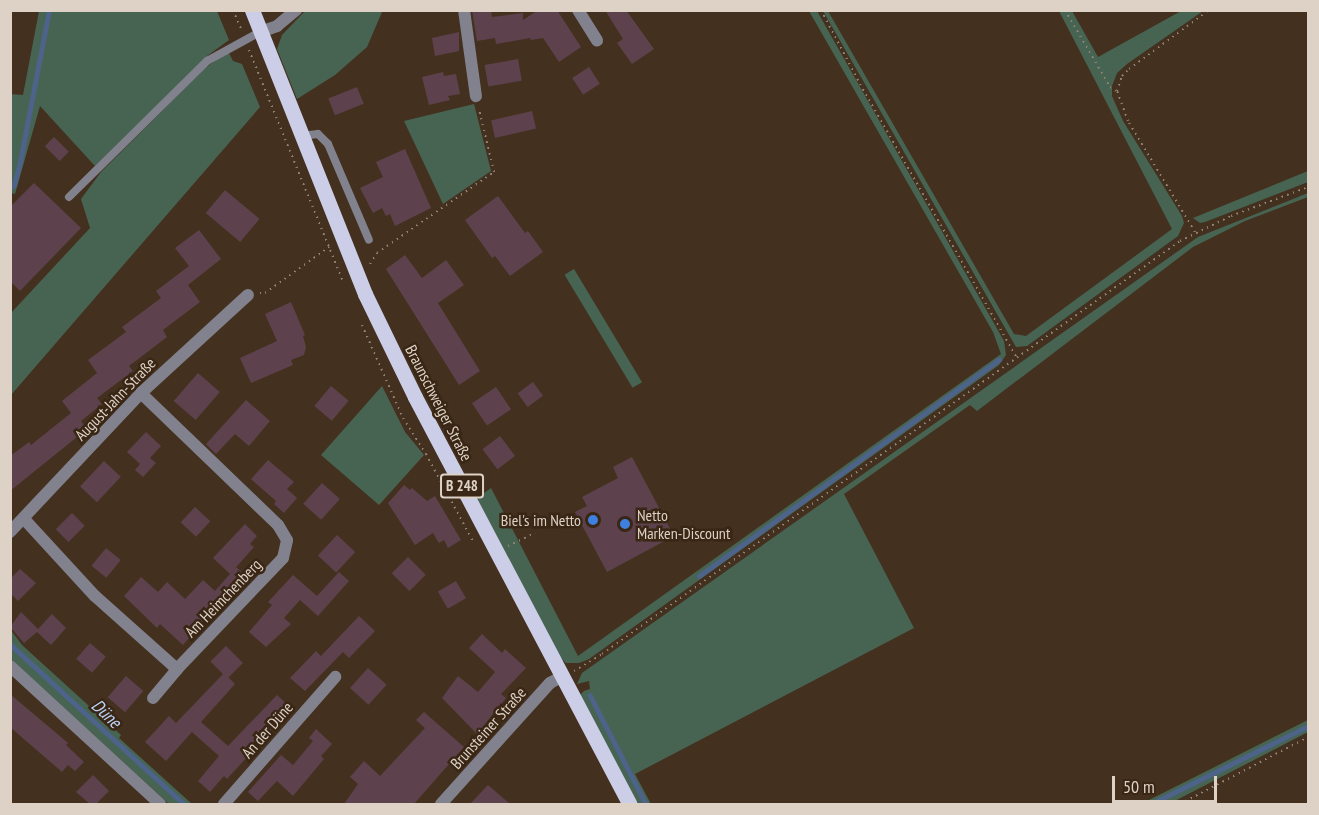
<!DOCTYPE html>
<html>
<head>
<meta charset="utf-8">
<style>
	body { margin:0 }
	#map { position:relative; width:1319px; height:815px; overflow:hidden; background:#44301e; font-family:"PT Sans Narrow",sans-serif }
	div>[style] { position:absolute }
	.green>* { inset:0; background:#476453; transform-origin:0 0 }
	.stream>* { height:4.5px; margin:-2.25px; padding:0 2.25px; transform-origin:2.25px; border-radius:2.25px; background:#4d638a }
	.building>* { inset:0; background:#5d424d; transform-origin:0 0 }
	.path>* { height:2px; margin-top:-1px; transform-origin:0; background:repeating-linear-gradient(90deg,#928273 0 1.5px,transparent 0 6px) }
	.service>* { height:8px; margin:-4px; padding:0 4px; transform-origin:4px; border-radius:4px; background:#81828e }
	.minor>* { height:12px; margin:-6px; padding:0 6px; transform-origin:6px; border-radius:6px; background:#81828e }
	.tertiary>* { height:12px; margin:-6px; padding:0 6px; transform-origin:6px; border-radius:6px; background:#81828e }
	.primary>* { height:15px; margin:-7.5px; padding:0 7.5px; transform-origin:7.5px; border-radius:7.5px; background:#cccee8 }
	.dots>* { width:16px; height:16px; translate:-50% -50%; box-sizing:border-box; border:3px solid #392614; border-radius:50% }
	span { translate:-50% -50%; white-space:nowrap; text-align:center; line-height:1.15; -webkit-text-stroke:5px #392614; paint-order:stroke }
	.shield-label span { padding:2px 4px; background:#392614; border:2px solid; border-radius:4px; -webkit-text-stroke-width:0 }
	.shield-label { font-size:15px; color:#ded2c7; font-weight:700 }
	.street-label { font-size:16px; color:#ded2c7 }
	.poi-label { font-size:16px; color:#ded2c7 }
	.left { translate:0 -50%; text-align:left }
	.right { translate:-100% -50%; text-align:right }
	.water-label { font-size:18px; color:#bcd2f9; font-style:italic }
	.frame { position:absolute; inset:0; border:12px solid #ded2c7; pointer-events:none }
	.scale { position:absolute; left:1112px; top:776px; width:105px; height:27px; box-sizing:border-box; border:3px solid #ded2c7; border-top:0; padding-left:8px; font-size:18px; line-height:21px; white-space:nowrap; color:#ded2c7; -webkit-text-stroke:4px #392614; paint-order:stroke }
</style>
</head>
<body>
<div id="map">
	<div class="green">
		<i style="clip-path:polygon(39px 11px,217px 11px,229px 40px,207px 56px,95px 166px,40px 106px,15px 194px,11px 193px,10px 94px,23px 95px)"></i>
		<i style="clip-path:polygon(379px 11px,382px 12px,367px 47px,335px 75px,297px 99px,277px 49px,282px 35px,305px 11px)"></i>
		<i style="clip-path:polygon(809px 11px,817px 11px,1004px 341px,1006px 355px,999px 365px,589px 659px,579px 663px,566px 663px,560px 657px,477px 498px,491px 488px,578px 656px,1001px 354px,993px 332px)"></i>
		<i style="clip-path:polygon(823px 11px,828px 11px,1014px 334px,1026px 336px,1172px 229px,1059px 11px,1072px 11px,1098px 57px,1181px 11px,1203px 11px,1127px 64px,1117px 73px,1112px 86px,1112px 96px,1123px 121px,1182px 216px,1184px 223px,1178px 236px,1027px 346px,1016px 347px)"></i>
		<i style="clip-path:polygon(228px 51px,233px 61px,242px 64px,260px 107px,11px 395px,11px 313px,90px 228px,81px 199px,101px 172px,204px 69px)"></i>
		<i style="clip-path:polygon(474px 104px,491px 171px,443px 204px,404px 121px)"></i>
		<i style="clip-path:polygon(1308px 171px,1308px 182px,1205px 222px,1200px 223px,1193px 218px)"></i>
		<i style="clip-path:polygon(1308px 193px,1308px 197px,1245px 221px,1193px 247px,977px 411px,970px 405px,844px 494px,914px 628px,635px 774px,651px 804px,638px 804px,580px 695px,584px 691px,590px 689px,589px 681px,577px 684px,582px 673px,1198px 237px)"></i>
		<i style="left:574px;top:269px;width:132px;height:11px;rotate:59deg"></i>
		<i style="clip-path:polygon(382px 386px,405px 432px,424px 455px,379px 505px,321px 455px)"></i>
		<i style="clip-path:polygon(10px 629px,22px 645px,121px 735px,119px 738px,192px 804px,169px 804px,13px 661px,11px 658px)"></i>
		<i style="clip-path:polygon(1308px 720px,1308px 732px,1169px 804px,1141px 804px)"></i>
	</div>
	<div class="stream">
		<i style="left:10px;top:187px;width:4px;rotate:-27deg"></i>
		<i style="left:14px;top:185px;width:24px;rotate:-75deg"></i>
		<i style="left:20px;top:162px;width:155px;rotate:-79.2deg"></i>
		<i style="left:699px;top:576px;width:370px;rotate:-35.8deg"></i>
		<i style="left:10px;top:644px;width:236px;rotate:42.6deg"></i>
		<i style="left:590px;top:695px;width:123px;rotate:62.8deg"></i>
		<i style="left:1151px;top:804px;width:175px;rotate:-26.4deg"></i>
	</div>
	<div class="building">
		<i style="clip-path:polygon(472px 10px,491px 10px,492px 17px,523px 13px,523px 20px,538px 10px,557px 10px,581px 47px,559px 62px,543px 38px,531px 40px,530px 38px,496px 44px,495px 38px,477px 41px)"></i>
		<i style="clip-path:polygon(605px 10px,626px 10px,654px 49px,632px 64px,617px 43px,623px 39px)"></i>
		<i style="clip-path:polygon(459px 32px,459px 51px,435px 56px,432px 38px)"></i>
		<i style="left:518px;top:59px;width:22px;height:34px;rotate:80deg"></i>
		<i style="left:589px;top:67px;width:20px;height:20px;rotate:57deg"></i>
		<i style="clip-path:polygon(443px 72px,444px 76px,456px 74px,460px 94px,448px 96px,450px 100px,429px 105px,422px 77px)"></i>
		<i style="left:357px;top:87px;width:18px;height:31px;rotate:68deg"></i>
		<i style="left:532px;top:111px;width:18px;height:42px;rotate:77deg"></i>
		<i style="left:54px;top:137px;width:21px;height:13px;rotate:45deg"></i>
		<i style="clip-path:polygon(405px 149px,431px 208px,395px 226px,390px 214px,386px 216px,382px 208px,373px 213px,360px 188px,383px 177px,376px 162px)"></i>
		<i style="clip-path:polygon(34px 183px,81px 228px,20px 291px,10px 281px,10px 207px)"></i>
		<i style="left:225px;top:190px;width:45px;height:30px;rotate:40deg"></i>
		<i style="clip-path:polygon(498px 196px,525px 233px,528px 231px,543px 252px,510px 276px,495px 256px,492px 258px,465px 220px)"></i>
		<i style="clip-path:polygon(199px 230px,221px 259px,188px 285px,200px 302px,163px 330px,167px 337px,129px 366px,133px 371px,97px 398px,102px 404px,81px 421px,87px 429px,10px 491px,10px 456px,29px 442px,31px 445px,71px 413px,62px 401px,97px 373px,88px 360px,126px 332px,122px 327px,161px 298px,156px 291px,189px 266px,175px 248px)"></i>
		<i style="clip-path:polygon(405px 255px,422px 278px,446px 260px,464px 285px,438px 303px,480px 371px,459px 385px,386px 269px)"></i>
		<i style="clip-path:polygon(291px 302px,305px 335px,303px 336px,306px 347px,304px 355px,291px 360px,293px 365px,251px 383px,240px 358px,277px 341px,265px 314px)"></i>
		<i style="left:198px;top:373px;width:29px;height:37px;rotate:41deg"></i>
		<i style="left:533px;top:382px;width:17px;height:19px;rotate:54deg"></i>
		<i style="left:331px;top:386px;width:23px;height:26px;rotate:40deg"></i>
		<i style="left:496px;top:387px;width:27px;height:29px;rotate:56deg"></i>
		<i style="clip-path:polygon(246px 400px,270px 421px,249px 446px,235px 434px,216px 454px,206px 444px)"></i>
		<i style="clip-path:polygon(146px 432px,161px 446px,150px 458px,156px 463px,143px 477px,135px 470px,140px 464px,127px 452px)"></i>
		<i style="left:500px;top:436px;width:25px;height:22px;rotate:53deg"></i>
		<i style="clip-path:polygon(632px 457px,674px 536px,607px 572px,575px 512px,587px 506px,582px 497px,618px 478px,613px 467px)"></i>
		<i style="clip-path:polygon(268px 460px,294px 482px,287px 489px,297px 498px,284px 513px,274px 504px,276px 501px,251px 479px)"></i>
		<i style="left:104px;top:461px;width:23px;height:35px;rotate:43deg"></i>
		<i style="left:322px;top:483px;width:24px;height:28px;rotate:42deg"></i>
		<i style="clip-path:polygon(404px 485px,410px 490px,412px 488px,427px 501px,435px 496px,461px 540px,448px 548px,444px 540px,439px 543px,433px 533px,415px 545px,388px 503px)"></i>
		<i style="left:195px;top:507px;width:21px;height:21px;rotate:43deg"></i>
		<i style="left:72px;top:513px;width:18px;height:23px;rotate:45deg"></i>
		<i style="clip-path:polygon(245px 524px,257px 536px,250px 544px,254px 547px,230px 574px,213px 558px)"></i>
		<i style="left:337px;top:535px;width:25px;height:28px;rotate:43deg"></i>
		<i style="left:106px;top:548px;width:19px;height:23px;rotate:39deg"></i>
		<i style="left:408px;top:557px;width:25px;height:23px;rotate:45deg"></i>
		<i style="clip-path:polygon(236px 567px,246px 576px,236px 588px,234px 586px,183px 645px,160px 624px,157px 628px,124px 596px,141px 577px,158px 592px,167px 582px,185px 599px,203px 580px,215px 591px)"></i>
		<i style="clip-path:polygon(20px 569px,36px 583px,18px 601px,10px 593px,10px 579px)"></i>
		<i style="clip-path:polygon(339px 572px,349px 581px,318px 616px,300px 600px,284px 618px,291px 624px,266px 647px,249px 632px,272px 605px,268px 602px,293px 575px,317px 596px)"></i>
		<i style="left:456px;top:581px;width:20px;height:21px;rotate:60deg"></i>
		<i style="clip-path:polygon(21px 612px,38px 629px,52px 614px,66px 628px,51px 645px,37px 632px,24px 643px,10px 627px)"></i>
		<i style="clip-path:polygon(359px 616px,375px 631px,349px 658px,343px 652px,305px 691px,290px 678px,316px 651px,321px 656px)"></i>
		<i style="clip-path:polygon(482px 634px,502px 653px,505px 649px,526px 668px,501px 694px,506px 698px,477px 734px,442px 698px,458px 676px,478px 692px,495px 672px,469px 648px)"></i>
		<i style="left:90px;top:643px;width:21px;height:21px;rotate:41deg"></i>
		<i style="left:226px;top:646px;width:24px;height:22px;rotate:45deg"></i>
		<i style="left:368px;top:668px;width:25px;height:27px;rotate:42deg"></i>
		<i style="clip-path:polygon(224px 673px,235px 684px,201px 722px,228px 746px,277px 695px,291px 708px,268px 733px,265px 730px,244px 753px,248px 756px,227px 779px,224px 776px,210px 792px,198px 781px,219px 756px,192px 732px,166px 761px,145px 742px,169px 716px,176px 723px)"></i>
		<i style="left:126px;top:676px;width:23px;height:28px;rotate:41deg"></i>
		<i style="clip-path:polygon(10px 694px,68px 743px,66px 745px,84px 762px,75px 771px,68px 765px,62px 772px,10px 727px)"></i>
		<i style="clip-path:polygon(424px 712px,464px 747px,414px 804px,344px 804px,358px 784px,350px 777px,364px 761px,380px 776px,425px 728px,416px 720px)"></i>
		<i style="clip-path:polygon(316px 729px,332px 744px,321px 756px,324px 759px,293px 796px,277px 781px,258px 801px,248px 792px,281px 755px,293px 765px,313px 741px,309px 738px)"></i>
		<i style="clip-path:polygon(93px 775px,109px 791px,96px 804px,90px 804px,76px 792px)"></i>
		<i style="clip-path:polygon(488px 785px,510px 804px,470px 804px)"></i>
	</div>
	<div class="path">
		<i style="left:233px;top:10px;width:23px;rotate:67deg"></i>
		<i style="left:821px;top:10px;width:84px;rotate:62.2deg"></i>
		<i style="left:860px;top:84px;width:316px;rotate:60.2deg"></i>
		<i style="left:1065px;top:10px;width:89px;rotate:59.7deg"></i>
		<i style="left:1110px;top:87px;width:7px;rotate:34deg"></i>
		<i style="left:249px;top:50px;width:249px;rotate:67.9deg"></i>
		<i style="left:1195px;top:232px;width:130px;rotate:-121.1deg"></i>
		<i style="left:1128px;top:121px;width:32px;rotate:-110deg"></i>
		<i style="left:1117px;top:91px;width:16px;rotate:-72deg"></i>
		<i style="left:1122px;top:76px;width:10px;rotate:-45deg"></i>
		<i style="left:1129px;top:69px;width:99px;rotate:-36.4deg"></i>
		<i style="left:370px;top:264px;width:13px;rotate:-58deg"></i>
		<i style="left:377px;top:253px;width:142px;rotate:-34.7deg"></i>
		<i style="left:494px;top:172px;width:65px;rotate:-103.4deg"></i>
		<i style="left:260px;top:293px;width:5px"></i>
		<i style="left:265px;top:293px;width:79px;rotate:-35.7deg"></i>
		<i style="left:362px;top:325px;width:102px;rotate:66.2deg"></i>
		<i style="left:403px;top:418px;width:43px;rotate:57.4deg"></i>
		<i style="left:426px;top:454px;width:101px;rotate:61.7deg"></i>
		<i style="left:508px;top:546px;width:30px;rotate:-26deg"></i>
		<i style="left:574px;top:671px;width:33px;rotate:-31deg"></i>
		<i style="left:602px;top:654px;width:710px;rotate:-35.55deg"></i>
		<i style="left:1180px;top:241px;width:57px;rotate:-26.1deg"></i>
		<i style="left:1231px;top:216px;width:82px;rotate:-20.6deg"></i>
		<i style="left:1180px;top:804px;width:144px;rotate:-27.6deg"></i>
	</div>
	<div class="service">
		<i style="left:301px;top:136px;width:17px;rotate:-7deg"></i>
		<i style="left:318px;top:134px;width:14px;rotate:45deg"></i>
		<i style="left:328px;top:144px;width:104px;rotate:66.9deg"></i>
		<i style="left:69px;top:197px;width:194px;rotate:-44.6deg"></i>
		<i style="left:207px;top:61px;width:60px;rotate:-28.7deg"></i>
	</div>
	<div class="minor">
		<i style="left:464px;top:10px;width:87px;rotate:82.1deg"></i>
		<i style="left:578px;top:10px;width:36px;rotate:58deg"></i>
		<i style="left:260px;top:32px;width:18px;rotate:-19deg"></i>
		<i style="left:277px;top:26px;width:25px;rotate:-40deg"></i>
		<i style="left:25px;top:520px;width:103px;rotate:47.4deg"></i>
		<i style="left:95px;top:596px;width:110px;rotate:41.7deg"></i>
		<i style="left:177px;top:669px;width:153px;rotate:-46.3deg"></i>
		<i style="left:283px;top:558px;width:18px;rotate:-77deg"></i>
		<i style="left:287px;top:540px;width:17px;rotate:-121deg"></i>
		<i style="left:278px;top:525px;width:190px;rotate:-136.1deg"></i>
		<i style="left:10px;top:532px;width:191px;rotate:-46.7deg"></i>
		<i style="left:141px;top:393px;width:145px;rotate:-42.5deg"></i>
		<i style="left:10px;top:666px;width:204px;rotate:42.6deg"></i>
		<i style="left:153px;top:698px;width:38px;rotate:-50deg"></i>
		<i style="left:224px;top:804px;width:169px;rotate:-48.8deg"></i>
	</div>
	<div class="tertiary">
		<i style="left:441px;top:804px;width:163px;rotate:-48deg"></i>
		<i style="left:550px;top:683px;width:13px;rotate:-29deg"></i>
	</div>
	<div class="primary">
		<i style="left:252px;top:10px;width:306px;rotate:68.3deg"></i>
		<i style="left:365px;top:294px;width:114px;rotate:64.1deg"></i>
		<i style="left:415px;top:397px;width:460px;rotate:62.2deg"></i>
	</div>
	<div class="dots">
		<i style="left:593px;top:520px;background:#3f7fe0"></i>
		<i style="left:625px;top:524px;background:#3f7fe0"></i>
	</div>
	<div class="shield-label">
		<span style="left:462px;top:486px">B 248</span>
	</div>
	<div class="street-label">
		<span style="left:115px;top:399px;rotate:-46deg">August-Jahn-Straße</span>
		<span style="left:439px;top:403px;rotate:63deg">Braunschweiger Straße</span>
		<span style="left:223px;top:598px;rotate:-46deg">Am Heimchenberg</span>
		<span style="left:488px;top:728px;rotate:-48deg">Brunsteiner Straße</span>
		<span style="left:267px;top:730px;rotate:-49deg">An der Düne</span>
	</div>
	<div class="poi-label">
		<span class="left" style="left:637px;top:524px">Netto<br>Marken-Discount</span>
		<span class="right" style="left:581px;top:520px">Biel's im Netto</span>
	</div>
	<div class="water-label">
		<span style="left:106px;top:714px;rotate:43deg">Düne</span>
	</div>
	<div class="frame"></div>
	<div class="scale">50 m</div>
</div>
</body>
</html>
